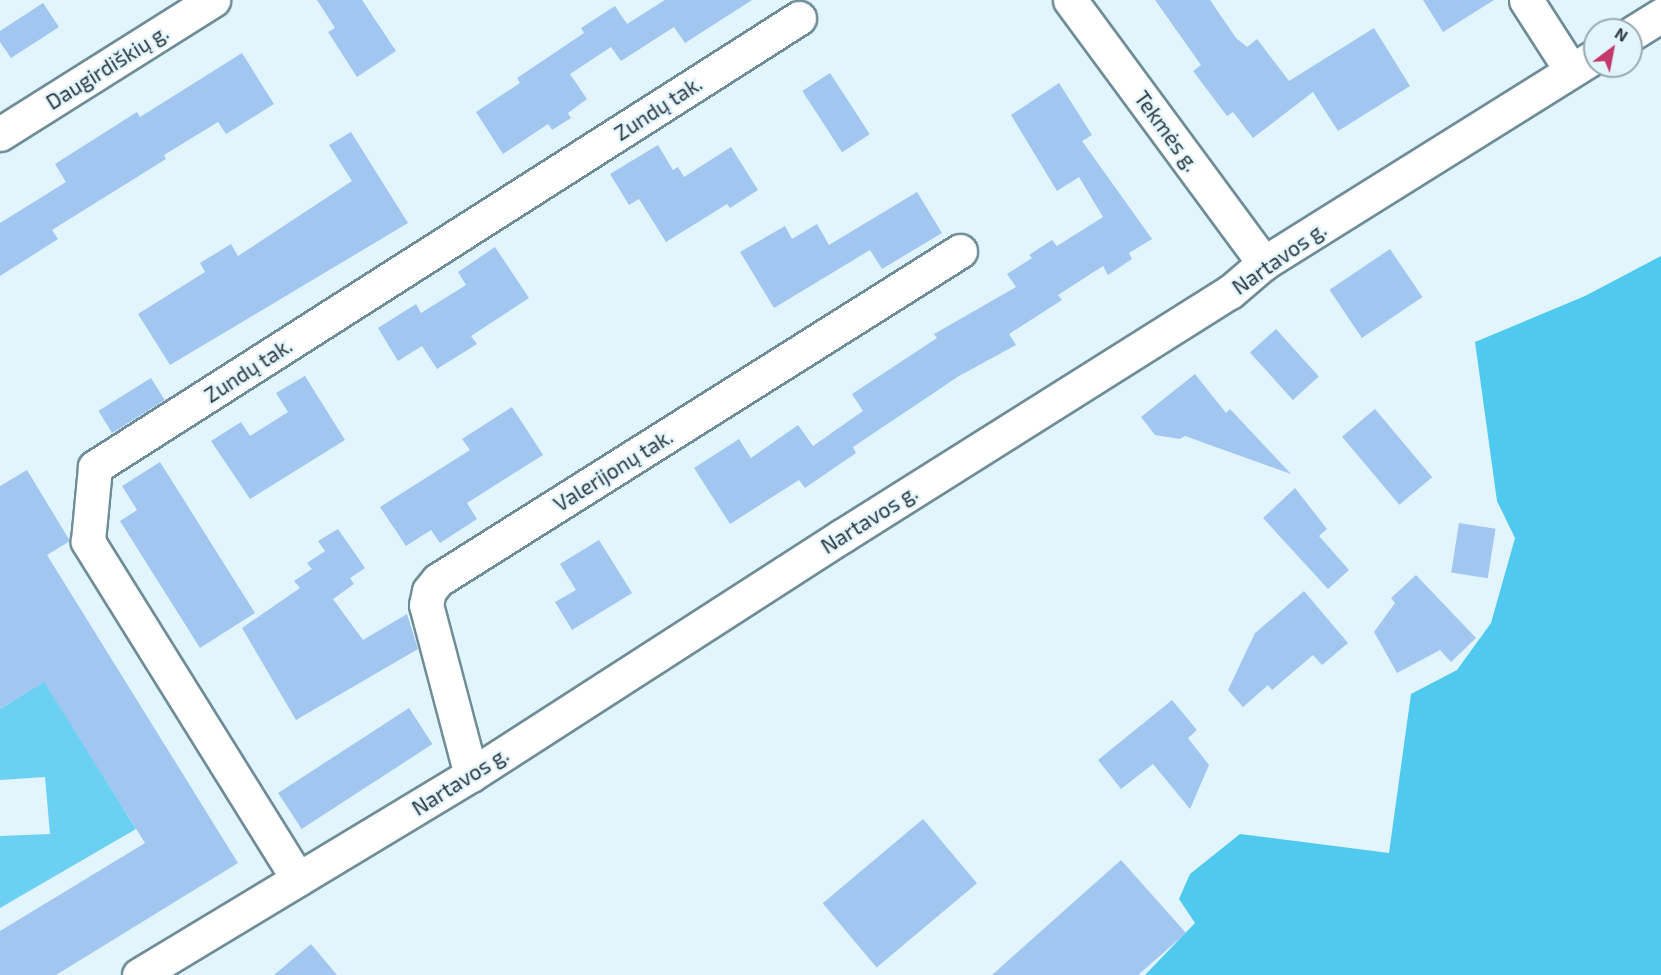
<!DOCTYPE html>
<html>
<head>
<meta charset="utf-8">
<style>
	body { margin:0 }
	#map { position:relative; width:1661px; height:975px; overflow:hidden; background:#e2f5fd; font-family:"Exo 2",sans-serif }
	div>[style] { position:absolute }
	.green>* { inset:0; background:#6cd0f3 }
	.forest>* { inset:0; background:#50c9ef }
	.building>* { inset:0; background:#a1c7f1; transform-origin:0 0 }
	.roads { filter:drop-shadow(2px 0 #6f8d98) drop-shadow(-2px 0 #6f8d98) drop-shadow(0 2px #6f8d98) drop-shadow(0 -2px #6f8d98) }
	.street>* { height:33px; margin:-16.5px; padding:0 16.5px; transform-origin:16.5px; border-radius:16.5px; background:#fff }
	span { translate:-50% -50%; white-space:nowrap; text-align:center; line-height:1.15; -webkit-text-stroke:4.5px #e2f5fd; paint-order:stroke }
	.street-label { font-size:21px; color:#2d393e }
	.north { position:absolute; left:1583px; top:18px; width:60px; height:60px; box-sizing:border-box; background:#e2f5fd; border:2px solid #9aaab1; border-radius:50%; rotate:32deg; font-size:16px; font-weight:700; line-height:24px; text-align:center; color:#2d393e }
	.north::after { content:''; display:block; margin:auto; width:21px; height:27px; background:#c4386b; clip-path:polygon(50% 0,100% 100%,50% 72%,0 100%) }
</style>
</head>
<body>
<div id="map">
	<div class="green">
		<i style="clip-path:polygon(45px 681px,136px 829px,0 908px,0 836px,50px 834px,45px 777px,0 780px,0 709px)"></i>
	</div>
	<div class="forest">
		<i style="clip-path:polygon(1661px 256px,1661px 975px,1145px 975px,1195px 923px,1179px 899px,1190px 874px,1240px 834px,1389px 853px,1411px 694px,1457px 670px,1491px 623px,1515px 538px,1497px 501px,1475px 342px,1585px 296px)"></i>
	</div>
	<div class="building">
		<i style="clip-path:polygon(317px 0,362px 0,396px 51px,357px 77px,328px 32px,335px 28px)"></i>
		<i style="clip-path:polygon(665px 0,752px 0,685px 43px,674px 27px,621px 61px,611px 47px,570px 74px,587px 99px,568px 113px,571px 118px,552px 130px,548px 124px,503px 154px,476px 112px,520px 83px,517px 78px,584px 33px,581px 28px,615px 6px,627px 24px)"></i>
		<i style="clip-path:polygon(1155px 0,1210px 0,1236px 38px,1247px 47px,1257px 39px,1289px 81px,1374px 28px,1410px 86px,1338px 131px,1313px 92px,1253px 138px,1233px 112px,1227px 116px,1193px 71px,1201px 65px)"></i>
		<i style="clip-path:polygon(1423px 0,1494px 0,1443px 32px)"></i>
		<i style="clip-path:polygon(43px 3px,59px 27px,11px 58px,0 42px,0 31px)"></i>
		<i style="clip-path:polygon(242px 53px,274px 104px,226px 134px,218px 122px,164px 155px,166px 159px,52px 230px,58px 239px,0 276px,0 223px,66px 182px,55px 164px,137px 112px,140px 117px)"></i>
		<i style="left:830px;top:73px;width:73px;height:33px;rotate:57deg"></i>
		<i style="clip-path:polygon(1059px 83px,1092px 135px,1082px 141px,1152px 239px,1129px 253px,1132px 259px,1108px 275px,1103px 266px,1058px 295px,1062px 300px,1009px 334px,1016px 345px,959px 376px,853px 447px,856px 453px,805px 488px,799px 480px,730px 524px,694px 468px,739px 439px,751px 458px,798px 425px,813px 446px,863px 411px,852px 394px,937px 338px,934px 334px,1016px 287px,1007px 274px,1032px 258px,1029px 255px,1052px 240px,1057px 246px,1103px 217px,1079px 177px,1057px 191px,1011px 115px)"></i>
		<i style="clip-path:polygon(351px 132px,408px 223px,170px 365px,138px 314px,205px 272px,200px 263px,231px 244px,238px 256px,352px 181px,329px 145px)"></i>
		<i style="clip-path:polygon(658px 145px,673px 170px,678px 167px,684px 177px,731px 147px,758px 190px,730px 208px,727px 204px,666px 242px,639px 199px,629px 205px,610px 174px)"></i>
		<i style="clip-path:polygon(917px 192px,942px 233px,882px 269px,870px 250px,774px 308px,740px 252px,785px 226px,792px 239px,817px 224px,829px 245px)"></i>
		<i style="clip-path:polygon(495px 247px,529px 298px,471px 336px,477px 344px,437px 369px,422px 346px,398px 361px,378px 328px,416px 304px,421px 313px,466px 285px,458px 272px)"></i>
		<i style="left:1390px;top:249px;width:58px;height:73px;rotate:56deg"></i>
		<i style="left:1276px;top:329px;width:64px;height:35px;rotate:48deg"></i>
		<i style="clip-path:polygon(1195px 374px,1226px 413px,1230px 409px,1291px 474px,1185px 436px,1180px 439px,1155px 435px,1141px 417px)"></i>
		<i style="clip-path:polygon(305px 376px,345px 440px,250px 499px,211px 441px,241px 422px,250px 436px,288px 412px,276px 393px)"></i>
		<i style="left:151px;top:378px;width:26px;height:62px;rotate:58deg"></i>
		<i style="clip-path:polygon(512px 407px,543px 455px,467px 503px,477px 519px,440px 543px,431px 530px,406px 546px,380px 507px,470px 450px,462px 439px)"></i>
		<i style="left:1375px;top:409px;width:89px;height:43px;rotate:50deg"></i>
		<i style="clip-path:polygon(160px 462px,255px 613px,200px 648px,120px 521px,137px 510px,122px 486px)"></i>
		<i style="clip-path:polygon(27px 470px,70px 541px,47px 555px,238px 863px,56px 975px,0 975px,0 931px,145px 843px,44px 682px,0 709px,0 486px)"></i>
		<i style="clip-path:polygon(1295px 488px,1327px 529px,1319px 536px,1349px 570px,1328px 589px,1263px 518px)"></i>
		<i style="left:1459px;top:523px;width:37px;height:50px;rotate:9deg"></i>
		<i style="clip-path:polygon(338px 529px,365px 568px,350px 578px,354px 584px,333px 599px,363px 640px,407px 614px,418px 649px,296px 720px,242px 628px,300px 588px,294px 581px,312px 569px,307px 563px,325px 551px,318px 541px)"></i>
		<i style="clip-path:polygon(599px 540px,632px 593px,572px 630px,555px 602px,576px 590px,560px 564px)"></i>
		<i style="clip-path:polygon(1416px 575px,1476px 638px,1451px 662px,1440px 650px,1397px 673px,1374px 632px,1395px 603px,1391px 598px)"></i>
		<i style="clip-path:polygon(1304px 591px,1348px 643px,1322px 665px,1313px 655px,1272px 690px,1268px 685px,1243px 707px,1228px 690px,1255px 633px)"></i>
		<i style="clip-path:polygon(1172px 700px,1197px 730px,1188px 738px,1209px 765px,1190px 809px,1153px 764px,1121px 789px,1098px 760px)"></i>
		<i style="left:409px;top:708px;width:43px;height:156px;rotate:57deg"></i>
		<i style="left:923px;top:819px;width:84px;height:131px;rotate:50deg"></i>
		<i style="clip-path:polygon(1121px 860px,1186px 933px,1138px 975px,992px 975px)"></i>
		<i style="clip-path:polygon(311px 944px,337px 975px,274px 975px)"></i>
	</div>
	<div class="roads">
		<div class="street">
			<i style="left:1070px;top:0;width:327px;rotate:53.6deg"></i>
			<i style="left:1526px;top:0;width:83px;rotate:57.3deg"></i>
			<i style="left:1631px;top:34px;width:36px;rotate:-32deg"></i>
			<i style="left:0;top:134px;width:252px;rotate:-32.2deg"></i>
			<i style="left:471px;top:775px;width:176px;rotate:-104.8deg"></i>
			<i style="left:426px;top:605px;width:14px;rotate:-78deg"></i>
			<i style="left:429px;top:591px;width:14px;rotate:-51deg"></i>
			<i style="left:438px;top:580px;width:617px;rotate:-32.22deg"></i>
			<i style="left:298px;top:879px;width:398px;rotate:-121.9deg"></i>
			<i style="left:88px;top:541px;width:74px;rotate:-84.6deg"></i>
			<i style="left:95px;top:467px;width:835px;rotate:-32.53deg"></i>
			<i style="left:139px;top:975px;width:388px;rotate:-31.1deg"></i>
			<i style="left:471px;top:775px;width:441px;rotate:-32.8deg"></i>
			<i style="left:842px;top:536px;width:458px;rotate:-32.2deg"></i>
			<i style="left:1230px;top:292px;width:45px;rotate:-40.5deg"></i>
			<i style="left:1264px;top:263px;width:390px;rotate:-32deg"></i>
		</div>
	</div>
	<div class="street-label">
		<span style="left:107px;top:67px;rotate:-32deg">Daugirdiškių g.</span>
		<span style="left:658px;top:108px;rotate:-33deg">Zundų tak.</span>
		<span style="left:1167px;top:131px;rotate:54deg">Tekmės g.</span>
		<span style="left:1279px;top:258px;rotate:-35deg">Nartavos g.</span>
		<span style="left:248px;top:370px;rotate:-33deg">Zundų tak.</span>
		<span style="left:613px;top:470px;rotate:-32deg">Valerijonų tak.</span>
		<span style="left:869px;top:519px;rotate:-32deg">Nartavos g.</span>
		<span style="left:460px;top:781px;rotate:-32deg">Nartavos g.</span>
	</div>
	<div class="north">N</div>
</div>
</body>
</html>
